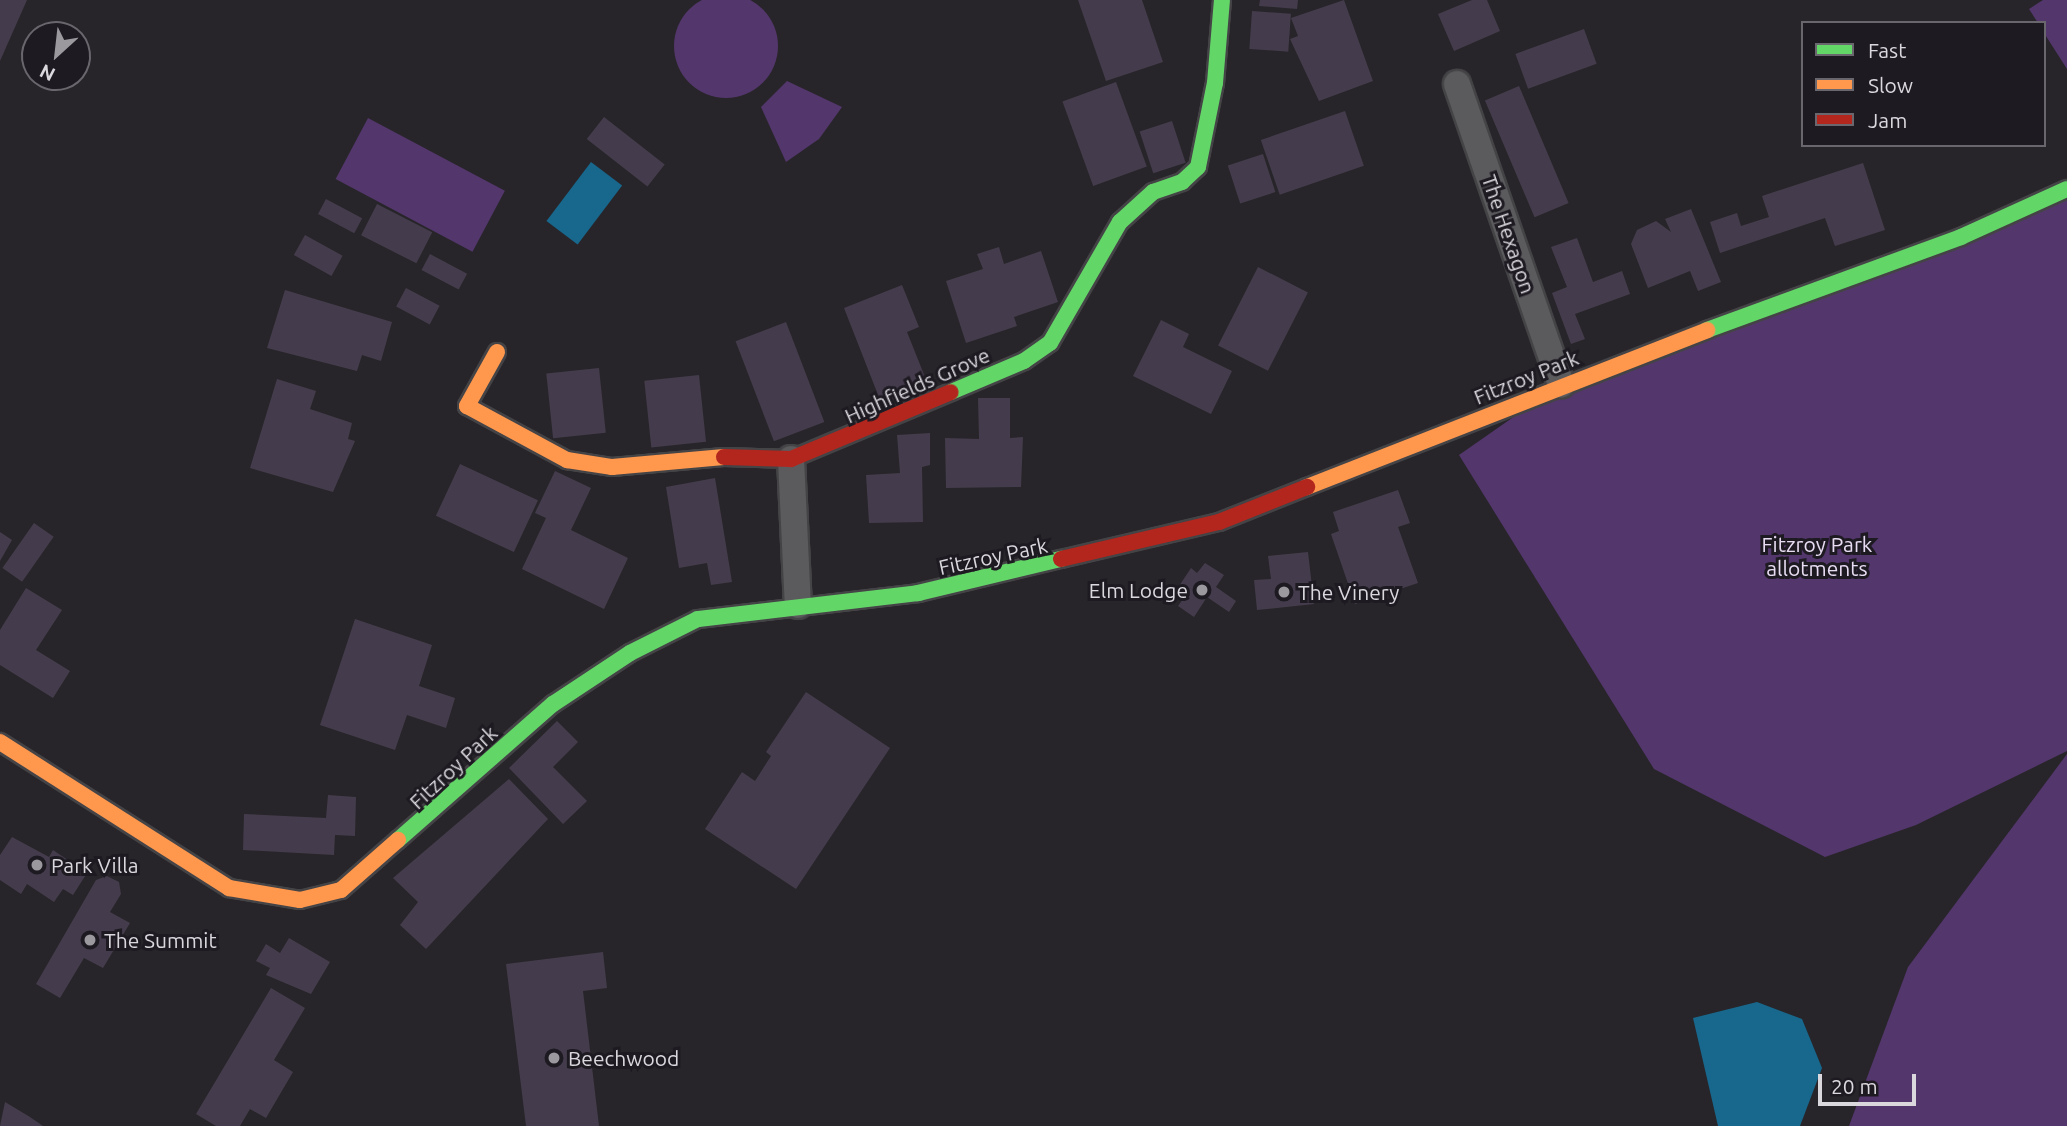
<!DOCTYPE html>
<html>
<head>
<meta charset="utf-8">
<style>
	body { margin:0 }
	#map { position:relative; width:2067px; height:1126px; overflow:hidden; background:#272529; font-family:Ubuntu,sans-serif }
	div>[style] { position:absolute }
	.green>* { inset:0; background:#53366c; transform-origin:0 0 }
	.round { border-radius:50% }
	.water>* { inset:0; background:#18678d; transform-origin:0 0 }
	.building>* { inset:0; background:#443c4c; transform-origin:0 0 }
	.roads { filter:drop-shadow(2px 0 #444346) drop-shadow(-2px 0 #444346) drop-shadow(0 2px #444346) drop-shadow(0 -2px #444346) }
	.street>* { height:26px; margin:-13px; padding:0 13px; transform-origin:13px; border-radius:13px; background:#5b5a5d }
	.fast>* { height:16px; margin:-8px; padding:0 8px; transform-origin:8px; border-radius:8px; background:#63d668 }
	.slow>* { height:16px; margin:-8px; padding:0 8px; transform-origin:8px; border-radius:8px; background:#ff974d }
	.jam>* { height:16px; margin:-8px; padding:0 8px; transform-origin:8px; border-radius:8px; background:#b3261e }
	.dots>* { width:19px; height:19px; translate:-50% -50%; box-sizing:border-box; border:4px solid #1e1a22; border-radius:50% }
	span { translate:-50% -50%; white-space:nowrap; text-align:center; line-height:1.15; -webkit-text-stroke:6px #1e1a22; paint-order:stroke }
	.street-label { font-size:21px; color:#dad7dd }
	.park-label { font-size:21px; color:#e7dcf2 }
	.poi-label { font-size:21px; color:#dad7dd }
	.right { translate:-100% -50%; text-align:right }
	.left { translate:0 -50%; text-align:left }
	.legend { position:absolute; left:1801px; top:21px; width:245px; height:126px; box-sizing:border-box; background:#1e1a22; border:2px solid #69666d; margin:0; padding:9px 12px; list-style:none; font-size:21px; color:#dad7dd }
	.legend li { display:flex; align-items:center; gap:14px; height:35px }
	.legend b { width:35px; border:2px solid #69666d }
	.north { position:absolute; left:21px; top:21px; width:70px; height:70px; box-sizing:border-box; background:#1e1a22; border:2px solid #69666d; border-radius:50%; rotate:207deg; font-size:19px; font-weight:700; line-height:28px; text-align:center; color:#dad7dd }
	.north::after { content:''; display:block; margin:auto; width:24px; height:32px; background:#9b999e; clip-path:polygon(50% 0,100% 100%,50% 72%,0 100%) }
	.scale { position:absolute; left:1818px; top:1074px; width:98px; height:32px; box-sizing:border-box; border:4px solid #dad7dd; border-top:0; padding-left:9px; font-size:21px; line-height:24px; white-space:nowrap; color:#dad7dd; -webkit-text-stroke:5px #1e1a22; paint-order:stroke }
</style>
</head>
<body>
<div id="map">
	<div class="green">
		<i class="round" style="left:674px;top:-6px;width:104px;height:104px"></i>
		<i style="clip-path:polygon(2043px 0,2067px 0,2067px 69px,2044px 33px,2044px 23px,2038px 23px,2029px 9px)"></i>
		<i style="clip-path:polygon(787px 81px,842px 107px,819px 139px,786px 162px,761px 107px)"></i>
		<i style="left:368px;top:118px;width:155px;height:69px;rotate:28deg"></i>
		<i style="clip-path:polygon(2067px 189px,2067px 751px,1916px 825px,1825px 857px,1654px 769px,1459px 455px,1561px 384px)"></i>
		<i style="clip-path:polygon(2067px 754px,2067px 1126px,1849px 1126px,1908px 967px)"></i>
	</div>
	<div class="water">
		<i style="left:591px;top:162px;width:39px;height:74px;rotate:37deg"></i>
		<i style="clip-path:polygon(1757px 1002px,1802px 1019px,1822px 1068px,1800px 1126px,1718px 1126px,1693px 1018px)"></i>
	</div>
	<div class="building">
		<i style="clip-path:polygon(0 0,27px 0,0 61px)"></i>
		<i style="clip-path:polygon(1078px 0,1142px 0,1163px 62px,1106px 81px)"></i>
		<i style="clip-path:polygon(1260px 0,1298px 0,1297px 9px,1259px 6px)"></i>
		<i style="clip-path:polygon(1344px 0,1373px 81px,1319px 101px,1290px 39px,1298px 36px,1291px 18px)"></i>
		<i style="clip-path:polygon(1472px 0,1487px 0,1500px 31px,1454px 51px,1438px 14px)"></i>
		<i style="left:1252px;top:11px;width:39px;height:38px;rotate:4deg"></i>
		<i style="left:1584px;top:29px;width:37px;height:73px;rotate:70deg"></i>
		<i style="left:1116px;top:82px;width:90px;height:57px;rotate:70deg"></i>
		<i style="left:1519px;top:86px;width:127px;height:37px;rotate:67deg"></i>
		<i style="left:1345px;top:111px;width:58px;height:89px;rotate:71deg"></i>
		<i style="left:604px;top:117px;width:77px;height:28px;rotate:38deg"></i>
		<i style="left:1172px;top:121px;width:44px;height:34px;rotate:72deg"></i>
		<i style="left:1263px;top:154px;width:40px;height:37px;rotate:72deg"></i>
		<i style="clip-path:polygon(1863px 163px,1885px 230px,1835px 246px,1825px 218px,1720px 253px,1710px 222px,1737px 213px,1741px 226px,1769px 217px,1762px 196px)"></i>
		<i style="left:326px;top:199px;width:41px;height:17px;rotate:28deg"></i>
		<i style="left:377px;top:204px;width:62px;height:35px;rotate:27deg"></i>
		<i style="clip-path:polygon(1691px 209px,1721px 282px,1698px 291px,1690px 271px,1648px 288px,1631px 244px,1637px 230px,1656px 221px,1671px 232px,1665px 219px)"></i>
		<i style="left:305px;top:235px;width:43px;height:23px;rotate:29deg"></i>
		<i style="clip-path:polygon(1577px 238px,1593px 282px,1622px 271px,1630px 294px,1575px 314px,1585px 339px,1571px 344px,1552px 293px,1567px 287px,1551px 247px)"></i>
		<i style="clip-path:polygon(999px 247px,1004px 264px,1041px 251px,1058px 302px,1014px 317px,1017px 326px,966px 343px,946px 281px,983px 269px,977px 254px)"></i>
		<i style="left:430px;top:254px;width:42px;height:18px;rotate:28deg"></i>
		<i style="left:1258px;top:267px;width:56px;height:88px;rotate:27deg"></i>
		<i style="clip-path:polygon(902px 285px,919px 327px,907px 332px,929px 387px,882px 405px,844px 308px)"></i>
		<i style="left:406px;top:288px;width:38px;height:21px;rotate:28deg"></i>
		<i style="clip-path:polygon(285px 290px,392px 322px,381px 361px,362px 355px,357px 371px,267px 348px)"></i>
		<i style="clip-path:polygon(1161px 320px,1189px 334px,1183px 347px,1232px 371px,1211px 414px,1133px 376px)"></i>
		<i style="left:786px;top:322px;width:107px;height:54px;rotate:69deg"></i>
		<i style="left:599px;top:368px;width:65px;height:53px;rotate:84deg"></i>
		<i style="left:699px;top:375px;width:67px;height:55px;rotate:84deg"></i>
		<i style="clip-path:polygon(277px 379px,316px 391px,310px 409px,352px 423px,348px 439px,355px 441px,333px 492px,250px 468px)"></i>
		<i style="clip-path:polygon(978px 398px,1010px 398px,1010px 438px,1023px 437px,1021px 487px,946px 488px,945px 438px,979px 439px)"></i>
		<i style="clip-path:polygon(930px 433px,930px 465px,922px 467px,923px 522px,869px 523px,866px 475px,900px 473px,897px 435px)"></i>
		<i style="left:460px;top:464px;width:86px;height:57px;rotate:25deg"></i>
		<i style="clip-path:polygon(555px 471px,591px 488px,571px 530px,628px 558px,604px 609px,522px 569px,546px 518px,535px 513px)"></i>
		<i style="clip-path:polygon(715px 478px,732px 582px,711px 585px,707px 563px,679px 568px,666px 487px)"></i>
		<i style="clip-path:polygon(1398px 490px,1410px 523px,1398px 527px,1418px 583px,1355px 604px,1331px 534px,1339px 531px,1333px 512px)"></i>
		<i style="left:34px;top:523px;width:24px;height:55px;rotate:35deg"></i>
		<i style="clip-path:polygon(0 532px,12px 540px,0 561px)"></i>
		<i style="clip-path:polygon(1308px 552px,1314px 604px,1257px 610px,1254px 580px,1271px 579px,1268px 556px)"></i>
		<i style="clip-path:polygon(1205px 563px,1224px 575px,1216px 587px,1236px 601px,1229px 612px,1207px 597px,1194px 617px,1178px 606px,1188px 592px,1179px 586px,1191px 568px,1197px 573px)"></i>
		<i style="clip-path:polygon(26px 588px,62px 610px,36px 650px,70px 671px,53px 698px,0 665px,0 630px)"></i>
		<i style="clip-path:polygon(355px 619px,432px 645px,419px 686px,455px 698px,446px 728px,407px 715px,395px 750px,320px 725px)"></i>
		<i style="clip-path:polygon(806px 692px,890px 748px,796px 889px,705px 829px,742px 772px,755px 781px,771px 756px,766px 752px)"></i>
		<i style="clip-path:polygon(557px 721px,578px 742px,553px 767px,587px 801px,563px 824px,509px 768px)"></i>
		<i style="clip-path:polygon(509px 779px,548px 819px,426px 949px,400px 925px,418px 902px,393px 878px)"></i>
		<i style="clip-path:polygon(328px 795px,356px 797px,355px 836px,335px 835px,334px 855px,243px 850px,244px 814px,326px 818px)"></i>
		<i style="clip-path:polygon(12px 837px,49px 857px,53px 850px,87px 873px,73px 895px,63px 889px,54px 902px,27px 884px,21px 894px,0 880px,0 855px)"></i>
		<i style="clip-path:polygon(107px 876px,119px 882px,121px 894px,110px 912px,130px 923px,103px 968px,84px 958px,60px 998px,36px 984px,96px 880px)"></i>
		<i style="clip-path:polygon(289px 938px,330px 962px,311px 994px,266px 975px,270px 968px,256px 961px,266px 944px,280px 953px)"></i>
		<i style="clip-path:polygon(603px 952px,607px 988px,583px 991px,599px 1126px,526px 1126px,506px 964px)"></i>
		<i style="clip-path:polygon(271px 988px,305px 1008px,274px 1060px,293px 1072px,266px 1118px,250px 1109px,240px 1126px,216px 1126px,196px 1114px)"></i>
		<i style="clip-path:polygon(5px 1102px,30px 1117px,43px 1126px,0 1126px)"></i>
	</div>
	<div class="roads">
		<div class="street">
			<i style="left:1457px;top:84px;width:318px;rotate:70.9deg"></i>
			<i style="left:791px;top:459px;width:146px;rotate:87.3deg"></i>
		</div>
		<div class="fast">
			<i style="left:1707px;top:330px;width:270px;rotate:-20.1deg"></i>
			<i style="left:1961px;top:237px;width:116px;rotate:-24.4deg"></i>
			<i style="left:951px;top:392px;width:79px;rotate:-23deg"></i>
			<i style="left:1024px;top:361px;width:32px;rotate:-35deg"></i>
			<i style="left:1050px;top:343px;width:140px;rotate:-60deg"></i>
			<i style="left:1120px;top:222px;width:45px;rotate:-42.3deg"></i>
			<i style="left:1153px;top:192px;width:31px;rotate:-19deg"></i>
			<i style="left:1182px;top:182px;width:22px;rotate:-43deg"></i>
			<i style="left:1198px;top:167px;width:86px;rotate:-78.6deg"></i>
			<i style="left:1215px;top:83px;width:83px;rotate:-85.2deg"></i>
			<i style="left:398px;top:840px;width:206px;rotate:-41.3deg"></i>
			<i style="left:553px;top:704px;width:92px;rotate:-33.5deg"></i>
			<i style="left:630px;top:653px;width:76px;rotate:-26.6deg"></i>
			<i style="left:698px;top:619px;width:222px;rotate:-6.7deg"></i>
			<i style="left:918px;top:593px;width:147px;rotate:-13.4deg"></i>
		</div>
		<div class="slow">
			<i style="left:497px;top:352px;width:62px;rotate:119.1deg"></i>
			<i style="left:467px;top:406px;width:114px;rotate:28.4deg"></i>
			<i style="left:567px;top:460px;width:46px;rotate:8.8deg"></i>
			<i style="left:612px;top:467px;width:112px;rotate:-5.1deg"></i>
			<i style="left:1307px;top:487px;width:430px;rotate:-21.4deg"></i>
			<i style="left:0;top:742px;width:272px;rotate:32.5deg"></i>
			<i style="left:229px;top:888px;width:72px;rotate:9.6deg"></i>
			<i style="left:300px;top:900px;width:42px;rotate:-13.7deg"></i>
			<i style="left:341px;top:890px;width:76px;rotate:-41.3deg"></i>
		</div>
		<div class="jam">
			<i style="left:724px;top:457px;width:67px;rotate:1.7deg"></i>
			<i style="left:791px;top:459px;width:173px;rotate:-22.7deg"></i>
			<i style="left:1061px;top:559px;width:162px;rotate:-13.2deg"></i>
			<i style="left:1219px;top:522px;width:95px;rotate:-21.7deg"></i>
		</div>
	</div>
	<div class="dots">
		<i style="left:1202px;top:590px;background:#9b999e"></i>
		<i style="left:1284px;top:592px;background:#9b999e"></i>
		<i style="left:37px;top:865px;background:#9b999e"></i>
		<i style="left:90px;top:940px;background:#9b999e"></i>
		<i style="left:554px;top:1058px;background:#9b999e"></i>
	</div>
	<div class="street-label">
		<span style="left:1509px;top:234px;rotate:71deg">The Hexagon</span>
		<span style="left:1526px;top:377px;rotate:-22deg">Fitzroy Park</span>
		<span style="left:917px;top:385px;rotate:-24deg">Highfields Grove</span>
		<span style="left:993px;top:556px;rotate:-12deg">Fitzroy Park</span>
		<span style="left:453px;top:767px;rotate:-43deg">Fitzroy Park</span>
	</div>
	<div class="park-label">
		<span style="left:1817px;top:556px">Fitzroy Park<br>allotments</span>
	</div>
	<div class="poi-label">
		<span class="right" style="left:1188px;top:590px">Elm Lodge</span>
		<span class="left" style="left:1298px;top:592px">The Vinery</span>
		<span class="left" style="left:51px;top:865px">Park Villa</span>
		<span class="left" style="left:104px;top:940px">The Summit</span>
		<span class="left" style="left:568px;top:1058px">Beechwood</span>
	</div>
	<ul class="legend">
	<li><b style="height:9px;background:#63d668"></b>Fast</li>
	<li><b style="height:9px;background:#ff974d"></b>Slow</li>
	<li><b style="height:9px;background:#b3261e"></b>Jam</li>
	</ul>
	<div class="north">N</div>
	<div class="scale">20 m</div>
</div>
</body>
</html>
